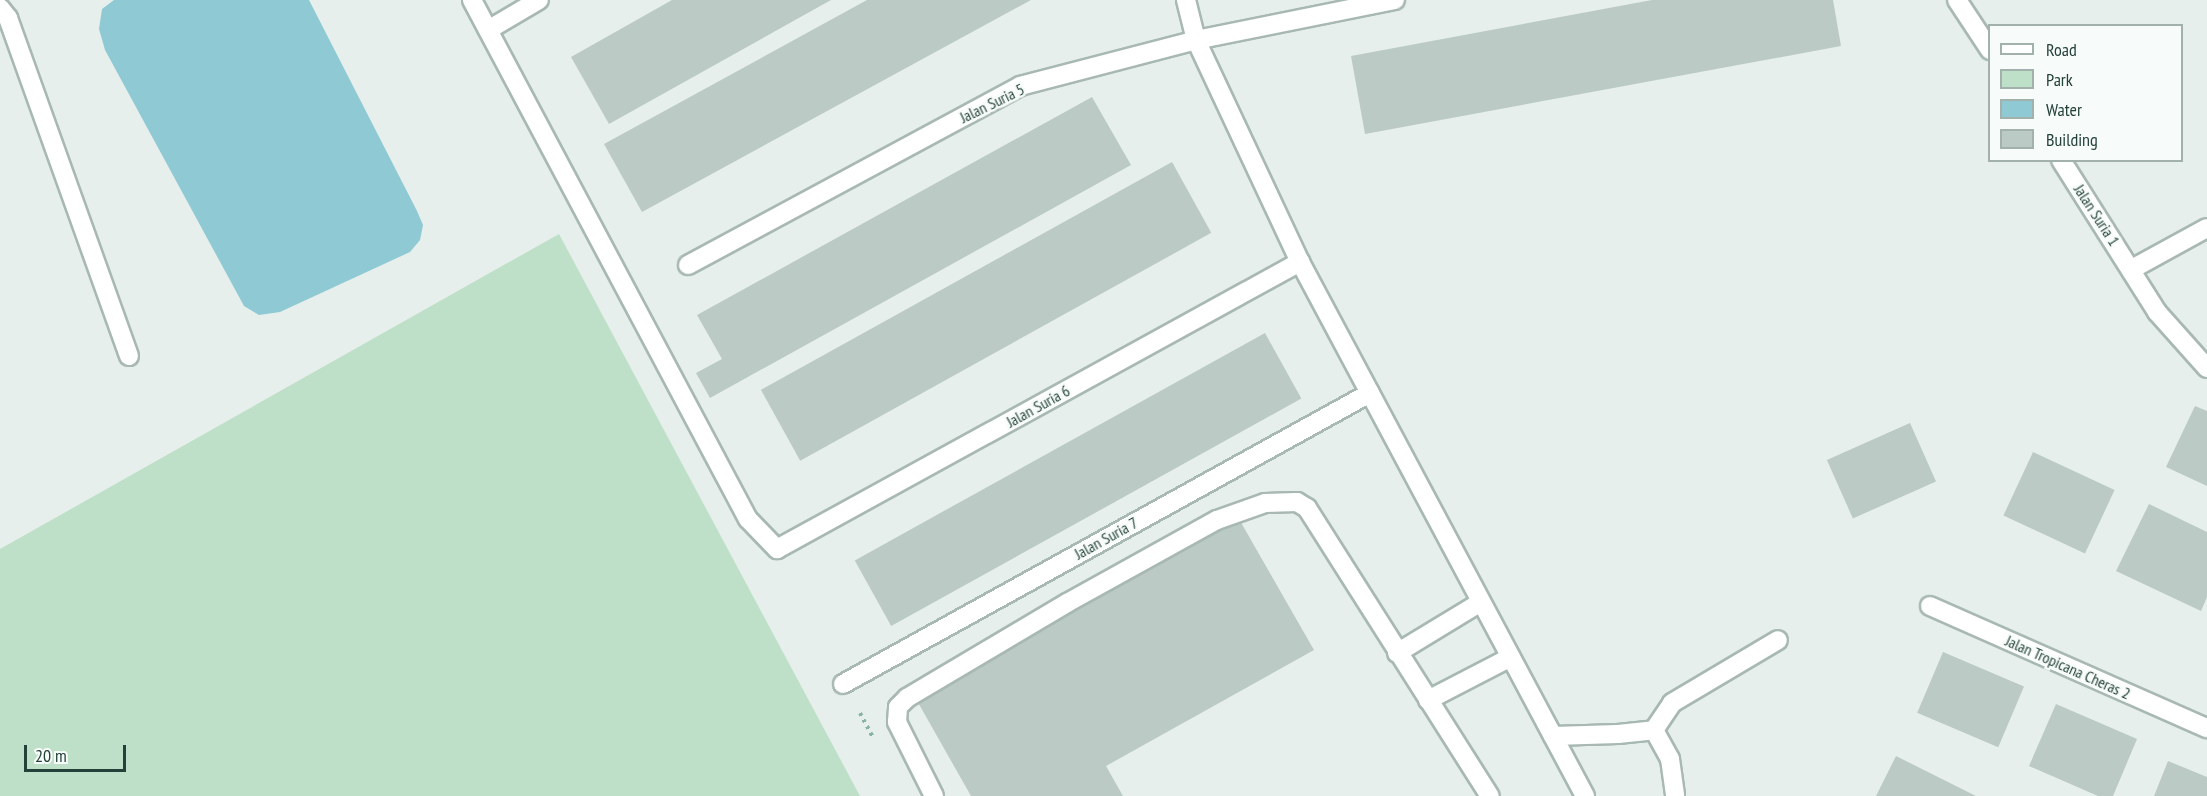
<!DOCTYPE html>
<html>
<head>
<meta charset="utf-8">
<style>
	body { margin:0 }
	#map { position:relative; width:2207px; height:796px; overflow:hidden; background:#e6efeb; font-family:"PT Sans Narrow",sans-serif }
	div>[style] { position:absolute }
	.green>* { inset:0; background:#bfe0c8 }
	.water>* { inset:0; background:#8ec9d4 }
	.building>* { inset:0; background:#bbcac4; transform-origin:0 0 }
	.path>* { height:4px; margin-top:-2px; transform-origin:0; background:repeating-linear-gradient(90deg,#86b3a5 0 3px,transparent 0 7.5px) }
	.roads { filter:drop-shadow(2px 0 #a8b8b2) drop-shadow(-2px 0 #a8b8b2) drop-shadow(0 2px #a8b8b2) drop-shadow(0 -2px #a8b8b2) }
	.minor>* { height:18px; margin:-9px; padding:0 9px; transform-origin:9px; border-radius:9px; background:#fff }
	span { translate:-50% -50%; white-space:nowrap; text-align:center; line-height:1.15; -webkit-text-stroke:5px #f7fbf9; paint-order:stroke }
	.street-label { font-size:16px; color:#24423a }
	.legend { position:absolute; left:1988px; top:24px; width:195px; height:138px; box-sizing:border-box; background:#f7fbf9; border:2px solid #a3b1ad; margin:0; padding:8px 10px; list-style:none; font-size:18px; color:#24423a }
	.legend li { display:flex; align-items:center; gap:12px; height:30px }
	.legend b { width:30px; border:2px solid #a3b1ad }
	.scale { position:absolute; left:24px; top:745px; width:102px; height:27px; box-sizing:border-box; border:3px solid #24423a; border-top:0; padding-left:8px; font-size:18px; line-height:21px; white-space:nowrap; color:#24423a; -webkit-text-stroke:4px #f7fbf9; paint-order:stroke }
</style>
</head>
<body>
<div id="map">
	<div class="green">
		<i style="clip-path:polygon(559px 234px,860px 796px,0 796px,0 549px)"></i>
	</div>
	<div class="water">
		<i style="clip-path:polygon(114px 0,309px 0,417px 211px,423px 225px,420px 240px,410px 252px,280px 312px,259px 315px,244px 306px,105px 50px,99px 29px,102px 9px)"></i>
	</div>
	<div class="building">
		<i style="clip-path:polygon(672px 0,831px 0,609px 124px,571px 57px)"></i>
		<i style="clip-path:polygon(867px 0,1031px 0,642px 212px,604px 144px)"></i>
		<i style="clip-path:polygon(1652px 0,1833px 0,1841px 46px,1365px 134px,1351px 56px)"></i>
		<i style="clip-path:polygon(1092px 97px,1131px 165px,710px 398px,696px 373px,722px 359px,697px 315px)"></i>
		<i style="left:1172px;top:162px;width:81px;height:470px;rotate:61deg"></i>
		<i style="left:1265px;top:333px;width:75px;height:469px;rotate:61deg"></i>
		<i style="clip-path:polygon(2195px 406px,2207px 411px,2207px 486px,2166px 467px)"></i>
		<i style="left:1910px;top:423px;width:64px;height:91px;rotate:66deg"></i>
		<i style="left:2033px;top:452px;width:90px;height:70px;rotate:25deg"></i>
		<i style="clip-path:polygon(2149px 504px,2207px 532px,2207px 597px,2201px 611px,2116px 571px)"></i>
		<i style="clip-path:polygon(1239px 519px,1314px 650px,1106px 766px,1123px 796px,971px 796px,916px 699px)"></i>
		<i style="left:1943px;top:652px;width:88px;height:66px;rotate:23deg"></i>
		<i style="clip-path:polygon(2056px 704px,2137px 739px,2113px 796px,2098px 796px,2029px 766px)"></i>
		<i style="clip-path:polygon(1896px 756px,1976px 796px,1876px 796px)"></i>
		<i style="clip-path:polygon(2168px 761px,2207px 777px,2207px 796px,2154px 796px)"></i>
	</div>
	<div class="path">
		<i style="left:860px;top:713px;width:26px;rotate:62deg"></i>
	</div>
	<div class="roads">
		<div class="minor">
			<i style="left:472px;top:0;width:588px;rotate:62deg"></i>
			<i style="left:748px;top:519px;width:42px;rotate:46deg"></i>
			<i style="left:777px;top:549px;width:597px;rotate:-28.76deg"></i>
			<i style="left:1186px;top:0;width:41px;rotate:76deg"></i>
			<i style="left:1196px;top:40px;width:245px;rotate:64.9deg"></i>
			<i style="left:1300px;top:262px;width:605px;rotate:61.91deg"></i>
			<i style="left:1957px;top:0;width:60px;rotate:56.6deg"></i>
			<i style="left:0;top:8px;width:13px;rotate:51deg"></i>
			<i style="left:8px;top:18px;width:359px;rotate:70.3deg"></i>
			<i style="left:488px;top:30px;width:59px;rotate:-30.5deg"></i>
			<i style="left:2061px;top:160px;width:180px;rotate:57.7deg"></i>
			<i style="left:2157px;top:312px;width:75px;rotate:48.2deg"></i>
			<i style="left:688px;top:265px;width:377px;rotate:-28.3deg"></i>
			<i style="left:1020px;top:86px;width:182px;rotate:-14.6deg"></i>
			<i style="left:1196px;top:40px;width:203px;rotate:-11.4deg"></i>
			<i style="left:2132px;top:269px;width:85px;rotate:-28.7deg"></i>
			<i style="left:1930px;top:606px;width:303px;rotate:23.8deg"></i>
			<i style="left:1397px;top:653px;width:98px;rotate:-31.3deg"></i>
			<i style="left:843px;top:684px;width:602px;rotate:-28.91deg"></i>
			<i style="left:1428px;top:700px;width:93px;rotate:-27.4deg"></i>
			<i style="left:1654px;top:730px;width:32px;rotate:-56deg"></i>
			<i style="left:1672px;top:703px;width:123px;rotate:-30.7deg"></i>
			<i style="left:1553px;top:736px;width:65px;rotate:-1.8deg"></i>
			<i style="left:1618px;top:734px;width:36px;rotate:-6deg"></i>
			<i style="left:1654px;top:730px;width:33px;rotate:61deg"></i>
			<i style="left:1670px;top:759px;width:37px;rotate:82deg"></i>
			<i style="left:934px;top:796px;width:83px;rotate:-116.6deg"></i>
			<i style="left:897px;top:722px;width:15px;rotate:-86deg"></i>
			<i style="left:898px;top:707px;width:13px;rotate:-45deg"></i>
			<i style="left:907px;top:698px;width:186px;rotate:-30.7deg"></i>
			<i style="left:1067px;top:603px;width:171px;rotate:-29deg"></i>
			<i style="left:1217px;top:520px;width:51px;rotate:-19.5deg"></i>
			<i style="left:1265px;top:503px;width:32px;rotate:-2deg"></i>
			<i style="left:1297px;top:502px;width:12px;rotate:31deg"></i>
			<i style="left:1307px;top:508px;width:341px;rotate:57.6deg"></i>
		</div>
	</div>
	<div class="street-label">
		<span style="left:992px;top:103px;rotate:-26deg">Jalan Suria 5</span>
		<span style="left:2097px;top:215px;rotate:57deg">Jalan Suria 1</span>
		<span style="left:1038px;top:406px;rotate:-29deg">Jalan Suria 6</span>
		<span style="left:1106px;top:538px;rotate:-29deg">Jalan Suria 7</span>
		<span style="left:2068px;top:667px;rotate:24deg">Jalan Tropicana Cheras 2</span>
	</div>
	<ul class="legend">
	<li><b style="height:8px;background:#fff"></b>Road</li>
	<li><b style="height:16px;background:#bfe0c8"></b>Park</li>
	<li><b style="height:16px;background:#8ec9d4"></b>Water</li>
	<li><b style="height:16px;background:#bbcac4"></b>Building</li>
	</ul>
	<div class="scale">20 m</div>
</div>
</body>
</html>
